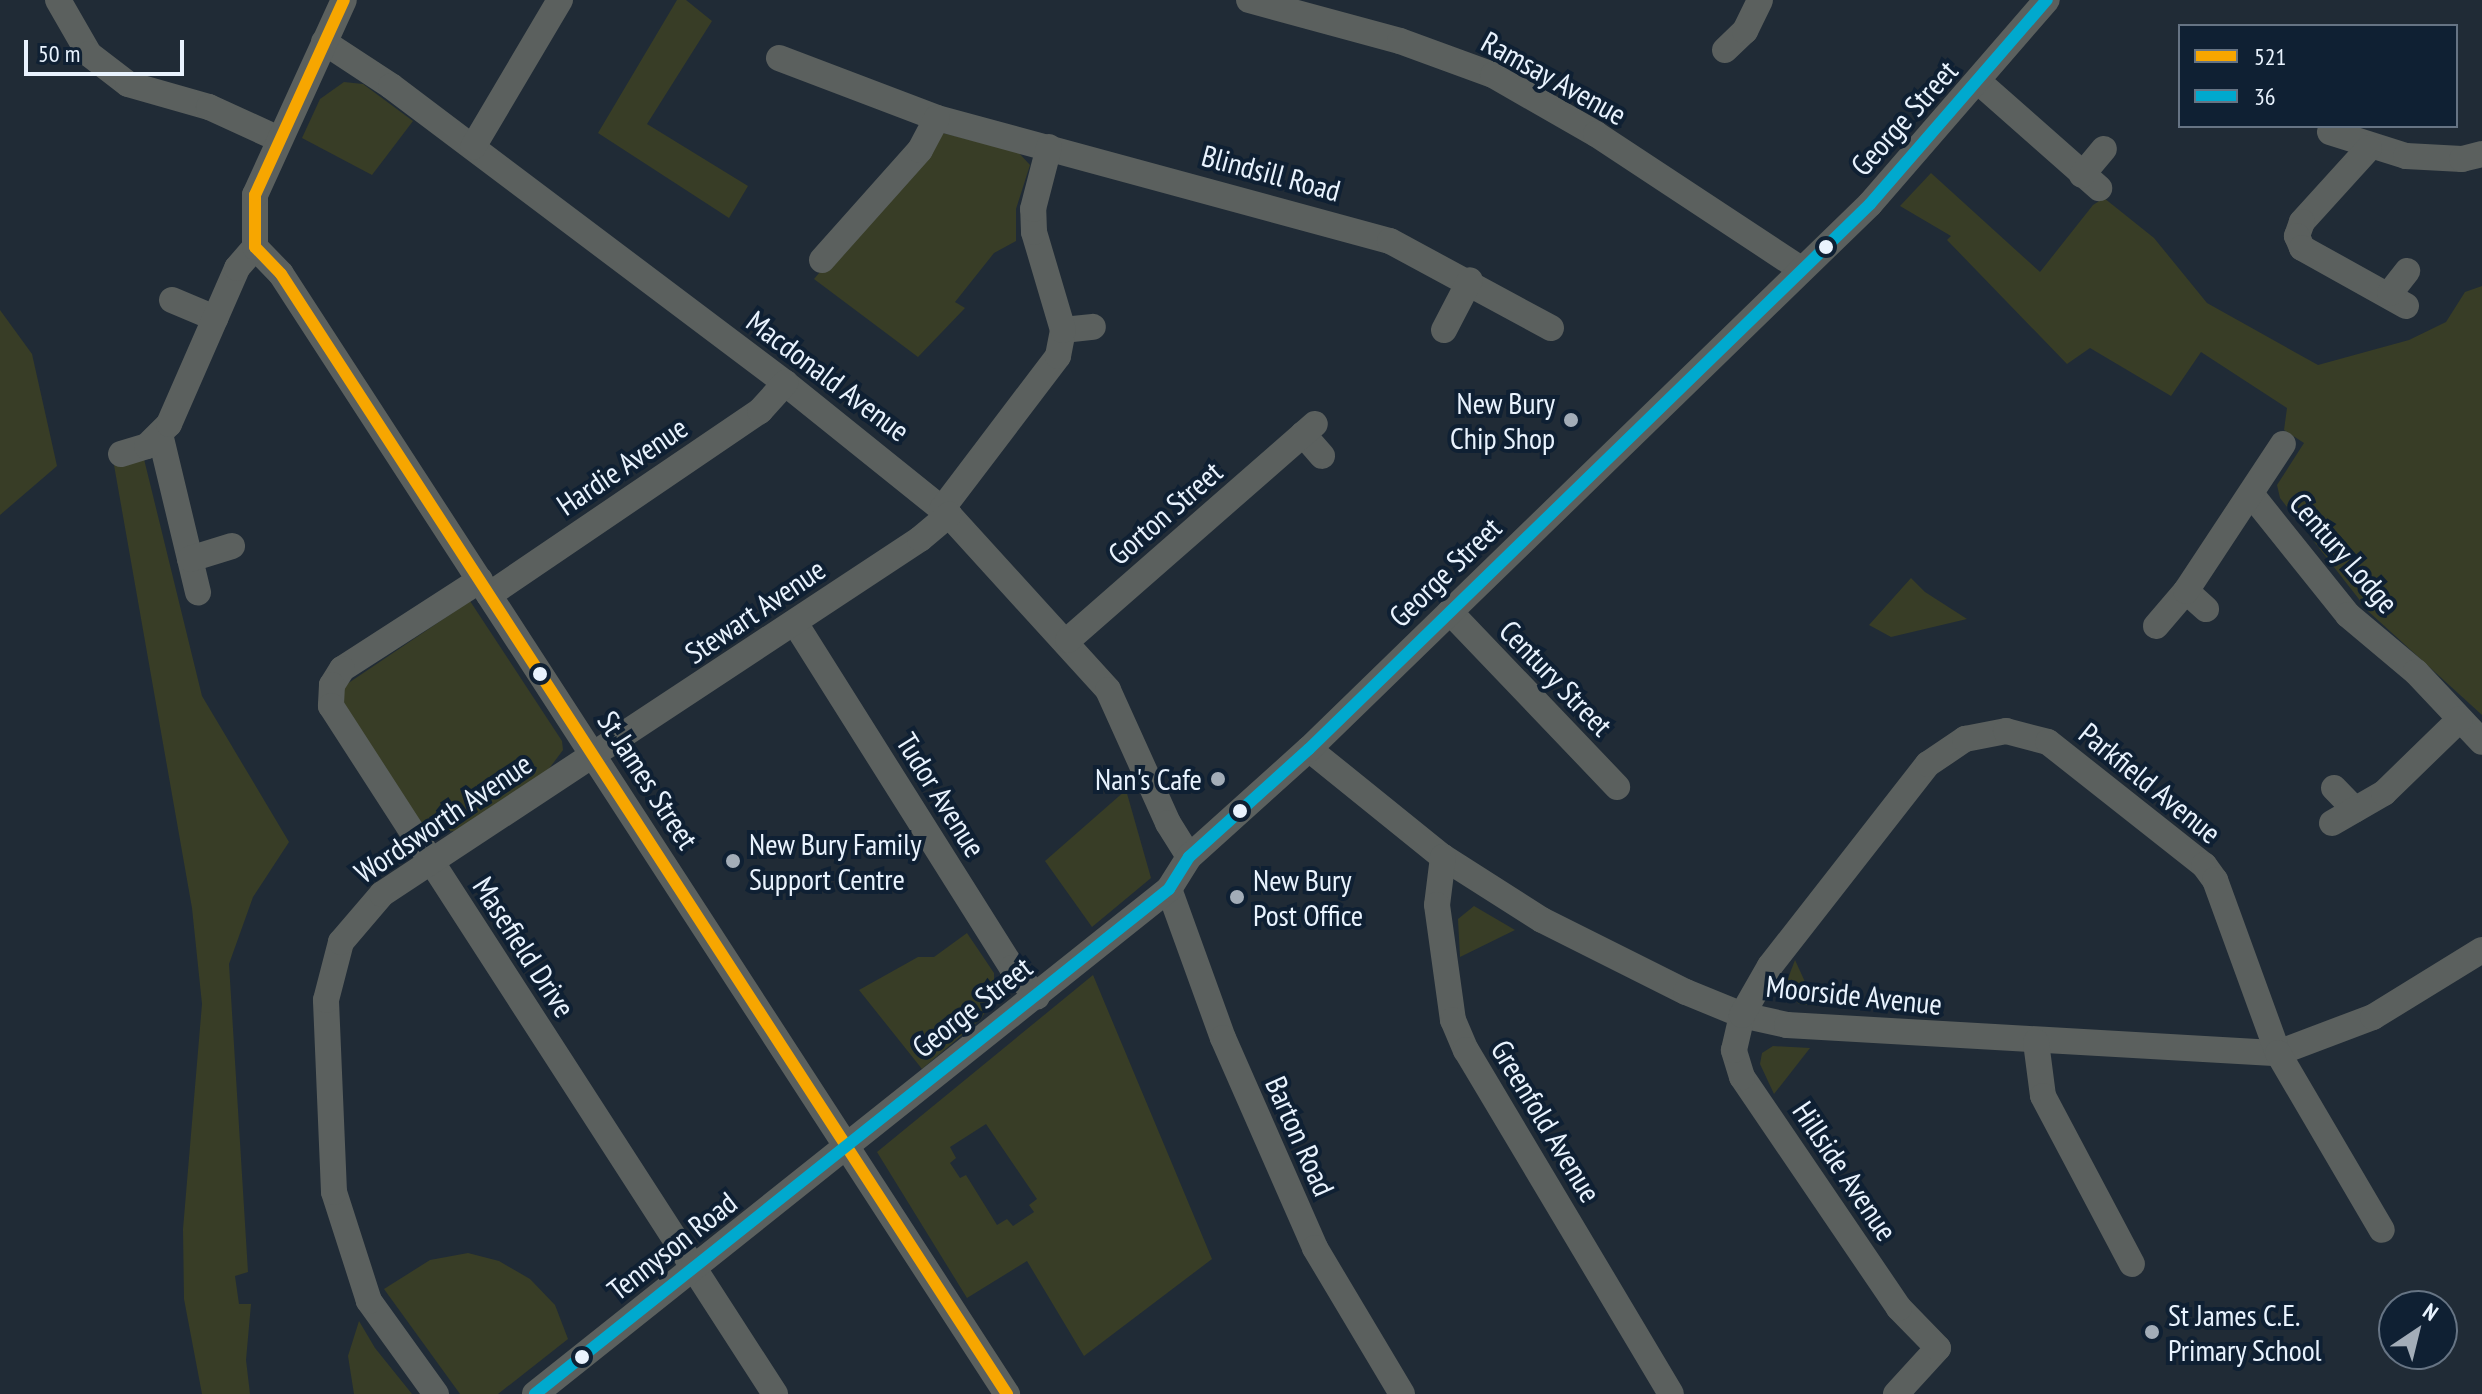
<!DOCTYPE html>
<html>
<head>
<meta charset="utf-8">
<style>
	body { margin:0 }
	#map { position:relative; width:2482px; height:1394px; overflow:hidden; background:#202b36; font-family:"PT Sans Narrow",sans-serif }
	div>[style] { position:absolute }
	.green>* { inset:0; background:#383d26 }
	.minor>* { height:26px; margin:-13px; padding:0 13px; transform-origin:13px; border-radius:13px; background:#5b605e }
	.bus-1>* { height:12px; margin:-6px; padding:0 6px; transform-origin:6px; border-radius:6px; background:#f7a600 }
	.bus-2>* { height:12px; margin:-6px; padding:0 6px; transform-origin:6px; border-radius:6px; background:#00a9ce }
	.dots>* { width:22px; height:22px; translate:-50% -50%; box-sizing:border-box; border:4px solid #0f2033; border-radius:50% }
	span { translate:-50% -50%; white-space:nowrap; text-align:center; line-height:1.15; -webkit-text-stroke:8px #0f2033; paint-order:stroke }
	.street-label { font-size:30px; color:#e9f3fe }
	.poi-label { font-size:30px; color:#e9f3fe }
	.right { translate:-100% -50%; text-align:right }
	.left { translate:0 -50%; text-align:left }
	.legend { position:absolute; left:2178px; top:24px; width:280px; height:104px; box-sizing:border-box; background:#0f2033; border:2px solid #667484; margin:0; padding:10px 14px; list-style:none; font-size:24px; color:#e9f3fe }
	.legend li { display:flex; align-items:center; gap:16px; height:40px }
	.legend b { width:40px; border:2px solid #667484 }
	.north { position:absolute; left:2378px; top:1290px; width:80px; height:80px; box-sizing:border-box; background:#0f2033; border:2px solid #667484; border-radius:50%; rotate:35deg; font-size:22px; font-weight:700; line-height:32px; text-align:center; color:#e9f3fe }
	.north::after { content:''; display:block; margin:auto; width:28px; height:36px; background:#a3adb8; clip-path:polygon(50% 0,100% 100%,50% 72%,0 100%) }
	.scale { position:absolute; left:24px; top:40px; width:160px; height:36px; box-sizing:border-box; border:4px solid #e9f3fe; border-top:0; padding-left:10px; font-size:24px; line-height:28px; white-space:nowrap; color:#e9f3fe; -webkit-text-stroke:6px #0f2033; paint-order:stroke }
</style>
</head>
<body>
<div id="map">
	<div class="green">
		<i style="clip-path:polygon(677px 0,686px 0,712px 21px,647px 124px,748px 186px,729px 218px,598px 133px)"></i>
		<i style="clip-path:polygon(344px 82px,363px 84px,413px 121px,372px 175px,302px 138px,320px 99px)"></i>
		<i style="clip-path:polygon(939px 132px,1018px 152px,1030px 165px,1016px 209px,1016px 241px,994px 253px,955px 302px,965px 308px,918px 357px,814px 279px)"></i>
		<i style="clip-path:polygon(1931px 173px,2040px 272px,2093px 205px,2104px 198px,2154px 238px,2207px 303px,2318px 365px,2409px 340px,2446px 322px,2465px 292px,2482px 286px,2482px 715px,2369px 612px,2280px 498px,2277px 485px,2304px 443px,2284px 430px,2287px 408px,2201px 352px,2171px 396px,2090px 348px,2067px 364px,1947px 240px,1951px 236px,1900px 206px)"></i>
		<i style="clip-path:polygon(0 310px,32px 354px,57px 466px,0 515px)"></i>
		<i style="clip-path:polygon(144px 459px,202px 696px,289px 842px,253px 897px,229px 964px,248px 1272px,235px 1276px,239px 1304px,251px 1304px,246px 1360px,250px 1394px,202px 1394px,184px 1299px,183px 1229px,202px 1004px,192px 908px,114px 465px)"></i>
		<i style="clip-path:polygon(1911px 578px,1925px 592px,1967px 619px,1891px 637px,1869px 625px)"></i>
		<i style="clip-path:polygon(470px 601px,562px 741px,563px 750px,548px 770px,456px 831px,439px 832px,422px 825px,343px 707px,344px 686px)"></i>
		<i style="clip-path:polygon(1126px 790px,1151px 878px,1092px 927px,1045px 861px)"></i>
		<i style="clip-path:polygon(1474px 906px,1515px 930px,1460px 957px,1458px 919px)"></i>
		<i style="clip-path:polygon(967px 933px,994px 973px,994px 997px,981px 1019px,922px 1069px,859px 990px,918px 957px,934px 957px)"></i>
		<i style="clip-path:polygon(1795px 960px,1816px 1006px,1799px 1004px,1784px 989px)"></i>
		<i style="clip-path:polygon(evenodd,1093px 975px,1212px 1259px,1084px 1356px,1027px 1261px,967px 1298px,877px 1152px,1093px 975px,986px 1124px,1037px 1199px,1029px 1205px,1034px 1212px,1013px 1226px,1007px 1219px,997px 1225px,966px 1175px,960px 1178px,950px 1163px,956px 1158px,950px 1147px,986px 1124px)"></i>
		<i style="clip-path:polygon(1773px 1046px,1810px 1048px,1774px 1094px,1760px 1064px,1762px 1053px)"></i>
		<i style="clip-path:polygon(468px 1253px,499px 1261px,530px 1279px,555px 1305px,568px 1339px,498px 1394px,460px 1394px,384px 1289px,430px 1260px)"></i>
		<i style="clip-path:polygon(359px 1321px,375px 1348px,412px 1394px,354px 1394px,348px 1356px)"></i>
	</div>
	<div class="minor">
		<i style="left:58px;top:0;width:62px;rotate:60.1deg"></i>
		<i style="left:89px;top:54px;width:49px;rotate:37.6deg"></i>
		<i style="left:128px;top:84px;width:84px;rotate:15.9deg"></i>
		<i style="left:209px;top:107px;width:77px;rotate:24.6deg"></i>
		<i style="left:1249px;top:0;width:156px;rotate:15.2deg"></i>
		<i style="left:1400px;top:41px;width:99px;rotate:20.1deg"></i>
		<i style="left:1493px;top:75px;width:119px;rotate:29.8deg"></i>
		<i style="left:1596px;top:134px;width:245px;rotate:33.4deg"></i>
		<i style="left:324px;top:42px;width:80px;rotate:33.3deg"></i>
		<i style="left:391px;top:86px;width:493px;rotate:37deg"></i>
		<i style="left:785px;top:383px;width:211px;rotate:38.8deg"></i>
		<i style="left:949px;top:515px;width:236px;rotate:47.7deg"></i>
		<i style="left:1108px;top:690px;width:146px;rotate:65.7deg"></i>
		<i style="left:1168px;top:823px;width:40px;rotate:58deg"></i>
		<i style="left:1725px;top:50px;width:28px;rotate:-44deg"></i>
		<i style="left:1745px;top:31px;width:34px;rotate:-64deg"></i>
		<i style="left:779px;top:58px;width:169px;rotate:20.8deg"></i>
		<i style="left:937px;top:118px;width:469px;rotate:15.2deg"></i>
		<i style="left:1390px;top:241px;width:183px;rotate:28.4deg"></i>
		<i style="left:1980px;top:83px;width:159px;rotate:41.4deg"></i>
		<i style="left:2330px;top:132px;width:80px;rotate:17.5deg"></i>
		<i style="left:2406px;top:156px;width:56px;rotate:3.1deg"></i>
		<i style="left:2462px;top:159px;width:21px;rotate:-14deg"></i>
		<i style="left:473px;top:147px;width:171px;rotate:-59.4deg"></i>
		<i style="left:2369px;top:148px;width:100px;rotate:132.2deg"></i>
		<i style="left:2302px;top:222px;width:15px;rotate:110deg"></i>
		<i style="left:2297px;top:236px;width:13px;rotate:67deg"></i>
		<i style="left:2302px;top:248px;width:119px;rotate:29.1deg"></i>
		<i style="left:2082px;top:175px;width:34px;rotate:-50deg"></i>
		<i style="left:255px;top:247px;width:37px;rotate:46deg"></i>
		<i style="left:281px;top:274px;width:1335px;rotate:57.05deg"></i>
		<i style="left:822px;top:260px;width:147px;rotate:-48.3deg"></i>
		<i style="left:920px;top:150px;width:36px;rotate:-62deg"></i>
		<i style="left:2390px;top:293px;width:28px;rotate:-52deg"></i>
		<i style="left:172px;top:300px;width:47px;rotate:22.7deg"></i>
		<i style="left:1063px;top:330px;width:30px;rotate:-6deg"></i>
		<i style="left:1444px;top:330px;width:56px;rotate:-62.5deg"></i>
		<i style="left:160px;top:434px;width:163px;rotate:76.5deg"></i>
		<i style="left:1303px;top:434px;width:29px;rotate:49deg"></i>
		<i style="left:121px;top:454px;width:27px;rotate:-17deg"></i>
		<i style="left:147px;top:446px;width:31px;rotate:-45deg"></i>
		<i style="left:169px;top:424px;width:170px;rotate:-66.4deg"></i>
		<i style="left:237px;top:268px;width:28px;rotate:-49deg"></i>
		<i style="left:255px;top:247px;width:52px;rotate:-90deg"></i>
		<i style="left:255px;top:195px;width:214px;rotate:-65.5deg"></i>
		<i style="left:2251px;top:494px;width:155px;rotate:51.3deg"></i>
		<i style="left:2348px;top:615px;width:89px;rotate:40deg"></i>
		<i style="left:2416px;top:672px;width:96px;rotate:46.7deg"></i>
		<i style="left:942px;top:509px;width:192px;rotate:-52.8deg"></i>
		<i style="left:1058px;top:356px;width:26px;rotate:-79deg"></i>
		<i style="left:1063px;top:330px;width:102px;rotate:-106.5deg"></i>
		<i style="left:1034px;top:232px;width:23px;rotate:-92deg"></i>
		<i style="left:1033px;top:209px;width:64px;rotate:-75.5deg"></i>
		<i style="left:190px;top:559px;width:44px;rotate:-17.2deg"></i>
		<i style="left:480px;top:580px;width:164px;rotate:147.2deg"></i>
		<i style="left:342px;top:669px;width:19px;rotate:122deg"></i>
		<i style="left:332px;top:685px;width:21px;rotate:93deg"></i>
		<i style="left:331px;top:706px;width:819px;rotate:57.16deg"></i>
		<i style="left:2186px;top:591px;width:27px;rotate:42deg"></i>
		<i style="left:489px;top:595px;width:328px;rotate:-34.2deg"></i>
		<i style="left:760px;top:411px;width:38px;rotate:-48deg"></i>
		<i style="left:1450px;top:612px;width:242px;rotate:46.3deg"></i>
		<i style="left:795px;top:623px;width:408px;rotate:57.8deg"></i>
		<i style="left:1012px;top:968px;width:38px;rotate:49deg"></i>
		<i style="left:2156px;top:626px;width:46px;rotate:-49.4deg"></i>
		<i style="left:2186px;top:591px;width:176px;rotate:-56.6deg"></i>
		<i style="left:1068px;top:640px;width:328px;rotate:-41.2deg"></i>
		<i style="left:1309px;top:749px;width:172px;rotate:38.9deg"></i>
		<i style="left:1443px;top:857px;width:117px;rotate:32.5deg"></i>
		<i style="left:1542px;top:920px;width:161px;rotate:26.6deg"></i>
		<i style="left:1686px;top:992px;width:61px;rotate:22.3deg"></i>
		<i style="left:1742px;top:1015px;width:46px;rotate:12.5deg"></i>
		<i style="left:1787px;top:1025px;width:492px;rotate:3.3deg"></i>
		<i style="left:2278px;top:1053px;width:102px;rotate:-20.8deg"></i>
		<i style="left:2373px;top:1017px;width:128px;rotate:-31.6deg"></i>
		<i style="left:2334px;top:788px;width:30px;rotate:46deg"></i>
		<i style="left:2332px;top:823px;width:60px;rotate:-30deg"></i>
		<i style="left:2384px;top:793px;width:106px;rotate:-44.2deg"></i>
		<i style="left:1443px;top:857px;width:48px;rotate:97.1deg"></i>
		<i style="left:1437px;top:905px;width:116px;rotate:82.1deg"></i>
		<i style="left:1453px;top:1020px;width:33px;rotate:67deg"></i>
		<i style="left:1466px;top:1050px;width:400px;rotate:59.2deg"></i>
		<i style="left:1169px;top:889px;width:158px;rotate:70.1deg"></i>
		<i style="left:1223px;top:1038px;width:229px;rotate:66.3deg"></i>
		<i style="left:1315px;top:1248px;width:170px;rotate:59.2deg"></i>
		<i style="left:2036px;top:1042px;width:54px;rotate:82.6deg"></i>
		<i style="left:2043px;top:1096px;width:190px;rotate:62.1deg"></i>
		<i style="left:436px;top:1394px;width:115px;rotate:-125.8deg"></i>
		<i style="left:369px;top:1301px;width:114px;rotate:-107.8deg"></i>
		<i style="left:334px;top:1192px;width:192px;rotate:-92.4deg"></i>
		<i style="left:326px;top:1000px;width:60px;rotate:-75.5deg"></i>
		<i style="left:341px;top:942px;width:63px;rotate:-49.5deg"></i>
		<i style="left:382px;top:894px;width:645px;rotate:-33.42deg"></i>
		<i style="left:920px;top:539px;width:38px;rotate:-40deg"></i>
		<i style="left:535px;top:1394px;width:811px;rotate:-38.54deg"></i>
		<i style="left:1169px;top:889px;width:38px;rotate:-58deg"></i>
		<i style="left:1189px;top:857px;width:161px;rotate:-42deg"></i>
		<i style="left:1309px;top:749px;width:782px;rotate:-44.17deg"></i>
		<i style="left:1870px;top:204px;width:270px;rotate:-49.1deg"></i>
		<i style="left:1896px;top:1394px;width:62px;rotate:-47.6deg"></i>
		<i style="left:1938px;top:1348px;width:56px;rotate:-134.3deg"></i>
		<i style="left:1899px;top:1308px;width:279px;rotate:-124.2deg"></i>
		<i style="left:1742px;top:1077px;width:28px;rotate:-107deg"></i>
		<i style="left:1734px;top:1050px;width:36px;rotate:-77deg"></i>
		<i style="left:1742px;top:1015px;width:56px;rotate:-60.3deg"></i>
		<i style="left:1770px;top:966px;width:256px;rotate:-52deg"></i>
		<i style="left:1928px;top:764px;width:45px;rotate:-34deg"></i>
		<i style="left:1965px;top:739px;width:42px;rotate:-11deg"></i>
		<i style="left:2006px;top:731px;width:43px;rotate:14.7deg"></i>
		<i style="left:2048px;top:742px;width:199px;rotate:38.3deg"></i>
		<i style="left:2204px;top:865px;width:19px;rotate:54deg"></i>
		<i style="left:2215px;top:880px;width:184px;rotate:70deg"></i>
		<i style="left:2278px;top:1053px;width:205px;rotate:59.6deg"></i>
	</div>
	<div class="bus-1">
		<i style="left:255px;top:247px;width:37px;rotate:46deg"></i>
		<i style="left:281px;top:274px;width:1335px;rotate:57.05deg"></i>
		<i style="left:255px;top:247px;width:52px;rotate:-90deg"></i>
		<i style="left:255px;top:195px;width:214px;rotate:-65.5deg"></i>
	</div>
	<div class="bus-2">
		<i style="left:535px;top:1394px;width:811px;rotate:-38.54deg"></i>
		<i style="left:1169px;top:889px;width:38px;rotate:-58deg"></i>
		<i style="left:1189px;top:857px;width:161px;rotate:-42deg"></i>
		<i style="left:1309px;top:749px;width:782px;rotate:-44.17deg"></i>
		<i style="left:1870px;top:204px;width:270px;rotate:-49.1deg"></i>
	</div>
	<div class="dots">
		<i style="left:1826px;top:247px;background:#e9f3fe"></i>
		<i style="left:1571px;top:420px;background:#a3adb8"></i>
		<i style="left:540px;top:674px;background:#e9f3fe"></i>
		<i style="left:1218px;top:779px;background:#a3adb8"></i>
		<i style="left:1240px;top:811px;background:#e9f3fe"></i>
		<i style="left:733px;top:861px;background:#a3adb8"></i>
		<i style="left:1237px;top:897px;background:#a3adb8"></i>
		<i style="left:2152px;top:1332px;background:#a3adb8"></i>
		<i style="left:582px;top:1357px;background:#e9f3fe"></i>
	</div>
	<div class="street-label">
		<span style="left:1554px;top:78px;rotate:29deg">Ramsay Avenue</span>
		<span style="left:1904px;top:118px;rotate:-48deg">George Street</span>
		<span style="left:1271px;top:173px;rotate:15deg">Blindsill Road</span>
		<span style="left:828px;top:376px;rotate:37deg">Macdonald Avenue</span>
		<span style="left:622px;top:466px;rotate:-34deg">Hardie Avenue</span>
		<span style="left:1165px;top:513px;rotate:-41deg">Gorton Street</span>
		<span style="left:2344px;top:553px;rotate:49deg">Century Lodge</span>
		<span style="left:1445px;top:572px;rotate:-44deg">George Street</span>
		<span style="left:755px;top:611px;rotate:-34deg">Stewart Avenue</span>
		<span style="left:1556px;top:678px;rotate:46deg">Century Street</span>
		<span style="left:648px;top:780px;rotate:57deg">St James Street</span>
		<span style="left:2150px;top:783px;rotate:39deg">Parkfield Avenue</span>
		<span style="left:941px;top:795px;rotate:58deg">Tudor Avenue</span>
		<span style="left:443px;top:818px;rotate:-34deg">Wordsworth Avenue</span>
		<span style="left:524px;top:947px;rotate:57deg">Masefield Drive</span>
		<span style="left:1854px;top:995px;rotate:6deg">Moorside Avenue</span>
		<span style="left:972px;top:1007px;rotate:-38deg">George Street</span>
		<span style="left:1546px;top:1121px;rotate:59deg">Greenfold Avenue</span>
		<span style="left:1300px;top:1136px;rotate:66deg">Barton Road</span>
		<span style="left:1845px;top:1171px;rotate:56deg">Hillside Avenue</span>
		<span style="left:672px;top:1246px;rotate:-38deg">Tennyson Road</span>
	</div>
	<div class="poi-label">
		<span class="right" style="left:1555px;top:420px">New Bury<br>Chip Shop</span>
		<span class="right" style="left:1202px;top:779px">Nan's Cafe</span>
		<span class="left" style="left:749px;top:861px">New Bury Family<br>Support Centre</span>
		<span class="left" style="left:1253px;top:897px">New Bury<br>Post Office</span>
		<span class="left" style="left:2168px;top:1332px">St James C.E.<br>Primary School</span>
	</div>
	<ul class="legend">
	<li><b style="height:10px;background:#f7a600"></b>521</li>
	<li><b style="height:10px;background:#00a9ce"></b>36</li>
	</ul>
	<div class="north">N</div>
	<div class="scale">50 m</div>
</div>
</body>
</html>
